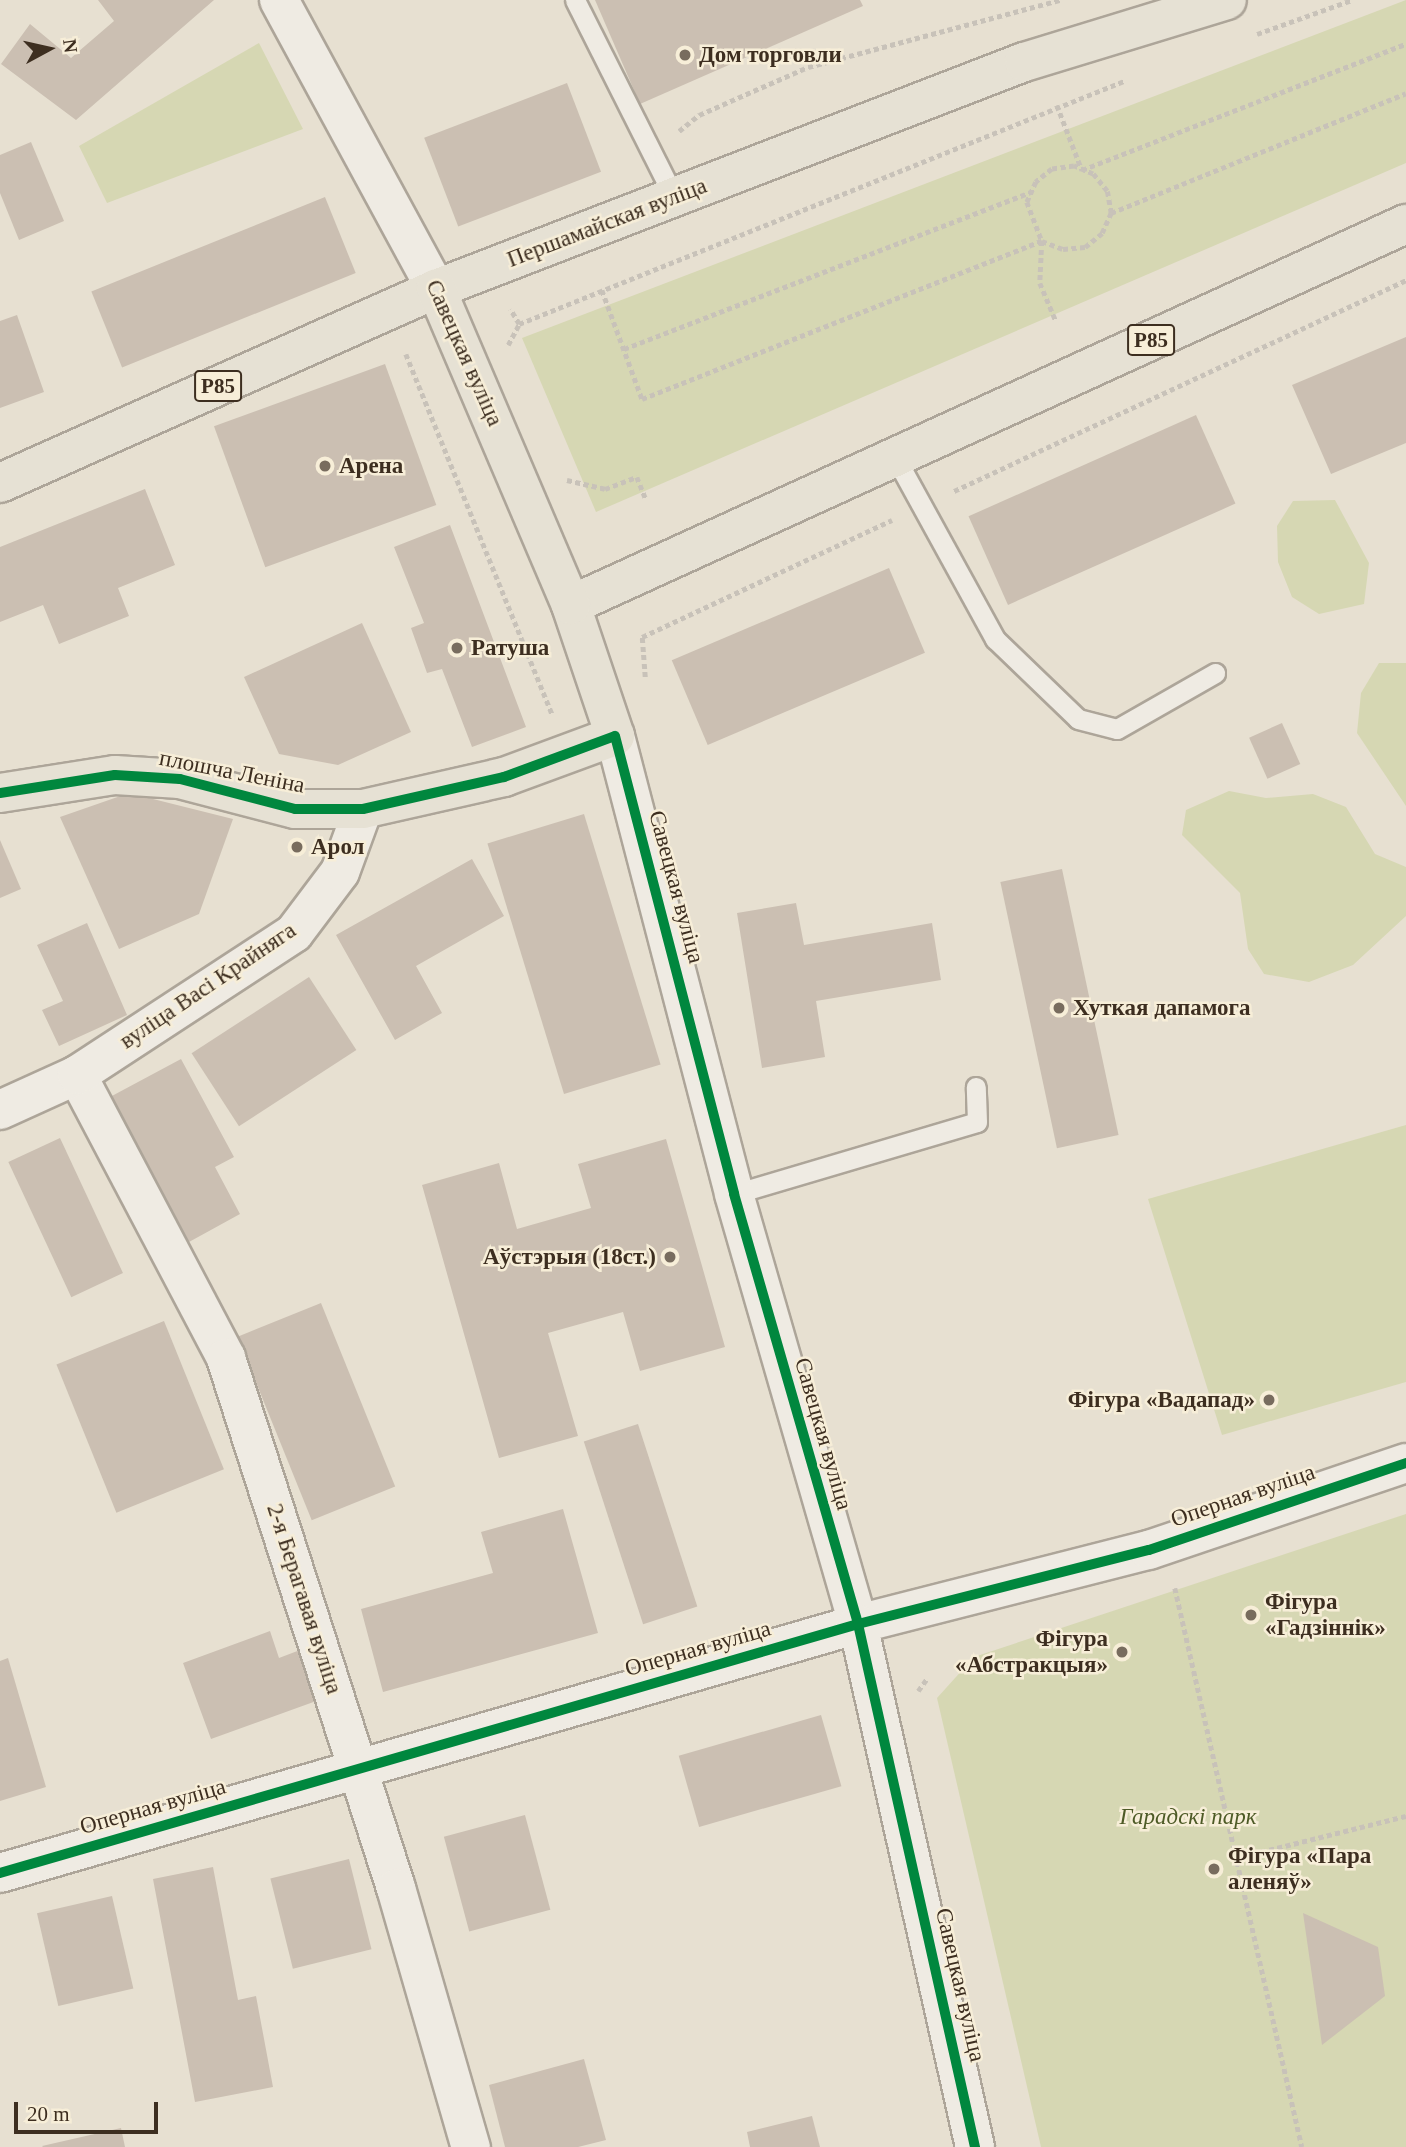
<!DOCTYPE html>
<html>
<head>
<meta charset="utf-8">
<style>
	body { margin:0 }
	#map { position:relative; width:1406px; height:2147px; overflow:hidden; background:#e7e0d1; font-family:Georgia,serif }
	div>[style] { position:absolute }
	.green>* { inset:0; background:#d6d7b3 }
	.building>* { inset:0; background:#cbbfb2; transform-origin:0 0 }
	.path>* { height:4.5px; margin-top:-2.25px; transform-origin:0; background:repeating-linear-gradient(90deg,#c8c2b9 0 5px,transparent 0 8.5px) }
	.roads { filter:drop-shadow(2px 0 #ada599) drop-shadow(-2px 0 #ada599) drop-shadow(0 2px #ada599) drop-shadow(0 -2px #ada599) }
	.service>* { height:19px; margin:-9.5px; padding:0 9.5px; transform-origin:9.5px; border-radius:9.5px; background:#efebe3 }
	.minor>* { height:38px; margin:-19px; padding:0 19px; transform-origin:19px; border-radius:19px; background:#efebe3 }
	.secondary>* { height:38px; margin:-19px; padding:0 19px; transform-origin:19px; border-radius:19px; background:#efebe3 }
	.primary>* { height:38px; margin:-19px; padding:0 19px; transform-origin:19px; border-radius:19px; background:#e6e1d4 }
	.cycleway>* { height:10px; margin:-5px; padding:0 5px; transform-origin:5px; border-radius:5px; background:#00873e }
	.dots>* { width:19px; height:19px; translate:-50% -50%; box-sizing:border-box; border:4px solid #f7eed8; border-radius:50% }
	span { translate:-50% -50%; white-space:nowrap; text-align:center; line-height:1.15; -webkit-text-stroke:5px #f7eed8; paint-order:stroke }
	.shield-label span { padding:2px 5px; background:#f7eed8; border:2px solid; border-radius:5px; -webkit-text-stroke-width:0 }
	.shield-label { font-size:21px; color:#3d2e20; font-weight:700 }
	.poi-label { font-size:23px; color:#3d2e20; font-weight:700 }
	.left { translate:0 -50%; text-align:left }
	.right { translate:-100% -50%; text-align:right }
	.street-label { font-size:23px; color:#3d2e20 }
	.park-label { font-size:23px; color:#4d5a26; font-style:italic }
	.north { position:absolute; left:14px; top:14px; width:70px; height:70px; -webkit-text-stroke:5px #f7eed8; paint-order:stroke; rotate:82deg; font-size:19px; font-weight:700; line-height:28px; text-align:center; color:#3d2e20 }
	.north::after { content:''; display:block; margin:auto; width:24px; height:32px; background:#3d2e20; clip-path:polygon(50% 0,100% 100%,50% 72%,0 100%) }
	.scale { position:absolute; left:14px; top:2102px; width:144px; height:32px; box-sizing:border-box; border:4px solid #3d2e20; border-top:0; padding-left:9px; font-size:21px; line-height:24px; white-space:nowrap; color:#3d2e20; -webkit-text-stroke:5px #f7eed8; paint-order:stroke }
</style>
</head>
<body>
<div id="map">
	<div class="green">
		<i style="clip-path:polygon(1406px 0,1406px 163px,596px 512px,522px 338px)"></i>
		<i style="clip-path:polygon(259px 43px,303px 129px,107px 203px,79px 146px)"></i>
		<i style="clip-path:polygon(1335px 500px,1369px 563px,1364px 604px,1319px 614px,1292px 597px,1278px 562px,1277px 526px,1293px 501px)"></i>
		<i style="clip-path:polygon(1379px 663px,1406px 663px,1406px 806px,1357px 733px,1361px 693px)"></i>
		<i style="clip-path:polygon(1229px 791px,1266px 798px,1313px 794px,1346px 807px,1375px 854px,1406px 867px,1406px 916px,1353px 965px,1309px 982px,1264px 974px,1248px 949px,1240px 893px,1182px 835px,1186px 810px)"></i>
		<i style="clip-path:polygon(1406px 1125px,1406px 1382px,1222px 1435px,1148px 1199px)"></i>
		<i style="clip-path:polygon(1406px 1514px,1406px 2147px,1041px 2147px,937px 1698px,974px 1657px)"></i>
	</div>
	<div class="building">
		<i style="clip-path:polygon(98px 0,214px 0,76px 120px,1px 64px,30px 24px,71px 58px,114px 21px)"></i>
		<i style="clip-path:polygon(595px 0,860px 0,863px 6px,640px 104px)"></i>
		<i style="left:567px;top:83px;width:95px;height:153px;rotate:69deg"></i>
		<i style="clip-path:polygon(31px 142px,64px 221px,19px 240px,0 193px,0 155px)"></i>
		<i style="left:325px;top:197px;width:82px;height:252px;rotate:68deg"></i>
		<i style="clip-path:polygon(17px 315px,44px 392px,0 408px,0 321px)"></i>
		<i style="clip-path:polygon(1406px 337px,1406px 443px,1331px 474px,1292px 385px)"></i>
		<i style="left:385px;top:364px;width:150px;height:182px;rotate:70deg"></i>
		<i style="left:1196px;top:415px;width:97px;height:249px;rotate:66deg"></i>
		<i style="clip-path:polygon(145px 489px,175px 565px,118px 588px,129px 616px,59px 644px,43px 605px,0 622px,0 547px)"></i>
		<i style="clip-path:polygon(450px 525px,526px 727px,472px 747px,442px 669px,427px 673px,411px 628px,424px 623px,394px 547px)"></i>
		<i style="left:889px;top:568px;width:92px;height:236px;rotate:67deg"></i>
		<i style="clip-path:polygon(362px 623px,411px 732px,338px 765px,279px 754px,244px 677px)"></i>
		<i style="left:1282px;top:723px;width:45px;height:36px;rotate:66deg"></i>
		<i style="clip-path:polygon(129px 793px,233px 819px,199px 914px,119px 949px,60px 817px)"></i>
		<i style="left:584px;top:814px;width:262px;height:101px;rotate:73deg"></i>
		<i style="clip-path:polygon(0 840px,21px 889px,0 898px)"></i>
		<i style="clip-path:polygon(472px 859px,504px 916px,416px 966px,442px 1013px,395px 1040px,336px 935px)"></i>
		<i style="left:1062px;top:869px;width:272px;height:63px;rotate:78deg"></i>
		<i style="clip-path:polygon(796px 903px,804px 945px,932px 923px,941px 980px,816px 1001px,825px 1057px,762px 1068px,737px 913px)"></i>
		<i style="clip-path:polygon(87px 923px,127px 1015px,59px 1046px,42px 1010px,63px 1001px,37px 945px)"></i>
		<i style="left:309px;top:977px;width:87px;height:140px;rotate:57deg"></i>
		<i style="clip-path:polygon(181px 1059px,234px 1157px,215px 1167px,240px 1214px,189px 1242px,110px 1097px)"></i>
		<i style="left:60px;top:1138px;width:149px;height:57px;rotate:65deg"></i>
		<i style="clip-path:polygon(666px 1139px,725px 1347px,640px 1371px,623px 1312px,548px 1333px,578px 1436px,499px 1458px,422px 1185px,499px 1163px,517px 1229px,591px 1208px,578px 1164px)"></i>
		<i style="left:321px;top:1303px;width:198px;height:90px;rotate:68deg"></i>
		<i style="left:164px;top:1321px;width:160px;height:116px;rotate:68deg"></i>
		<i style="left:638px;top:1424px;width:192px;height:57px;rotate:72deg"></i>
		<i style="clip-path:polygon(563px 1509px,598px 1633px,383px 1692px,361px 1609px,493px 1573px,481px 1532px)"></i>
		<i style="clip-path:polygon(270px 1631px,279px 1658px,300px 1650px,319px 1700px,211px 1739px,183px 1663px)"></i>
		<i style="clip-path:polygon(8px 1658px,46px 1787px,0 1801px,0 1661px)"></i>
		<i style="left:821px;top:1715px;width:74px;height:148px;rotate:74deg"></i>
		<i style="left:525px;top:1815px;width:98px;height:84px;rotate:75deg"></i>
		<i style="left:349px;top:1859px;width:93px;height:81px;rotate:76deg"></i>
		<i style="clip-path:polygon(213px 1867px,238px 2000px,256px 1996px,273px 2087px,195px 2102px,153px 1879px)"></i>
		<i style="left:112px;top:1896px;width:95px;height:77px;rotate:77deg"></i>
		<i style="clip-path:polygon(1303px 1913px,1378px 1947px,1385px 1996px,1322px 2045px)"></i>
		<i style="clip-path:polygon(584px 2059px,606px 2140px,578px 2147px,505px 2147px,489px 2085px)"></i>
		<i style="clip-path:polygon(812px 2116px,820px 2147px,750px 2147px,747px 2132px)"></i>
		<i style="clip-path:polygon(121px 2128px,125px 2147px,43px 2147px,42px 2146px)"></i>
	</div>
	<div class="path">
		<i style="left:1257px;top:34px;width:101px;rotate:-19.7deg"></i>
		<i style="left:1057px;top:105px;width:70px;rotate:69deg"></i>
		<i style="left:1082px;top:170px;width:348px;rotate:-21.3deg"></i>
		<i style="left:679px;top:131px;width:26px;rotate:-39deg"></i>
		<i style="left:699px;top:115px;width:119px;rotate:-23.8deg"></i>
		<i style="left:808px;top:67px;width:261px;rotate:-14.9deg"></i>
		<i style="left:1111px;top:213px;width:22px;rotate:-100deg"></i>
		<i style="left:1107px;top:191px;width:22px;rotate:-129deg"></i>
		<i style="left:1093px;top:174px;width:21px;rotate:-157deg"></i>
		<i style="left:1074px;top:166px;width:22px;rotate:172deg"></i>
		<i style="left:1052px;top:169px;width:21px;rotate:141deg"></i>
		<i style="left:1036px;top:182px;width:22px;rotate:114deg"></i>
		<i style="left:1027px;top:202px;width:42px;rotate:69deg"></i>
		<i style="left:1042px;top:241px;width:22px;rotate:21deg"></i>
		<i style="left:1063px;top:249px;width:22px;rotate:-5deg"></i>
		<i style="left:1085px;top:247px;width:22px;rotate:-39deg"></i>
		<i style="left:1102px;top:233px;width:22px;rotate:-66deg"></i>
		<i style="left:1111px;top:213px;width:318px;rotate:-22.1deg"></i>
		<i style="left:602px;top:290px;width:116px;rotate:69.8deg"></i>
		<i style="left:642px;top:399px;width:430px;rotate:-21.6deg"></i>
		<i style="left:1042px;top:241px;width:42px;rotate:92.7deg"></i>
		<i style="left:1040px;top:283px;width:41px;rotate:67.2deg"></i>
		<i style="left:519px;top:324px;width:652px;rotate:-21.88deg"></i>
		<i style="left:508px;top:345px;width:24px;rotate:-62deg"></i>
		<i style="left:519px;top:324px;width:17px;rotate:-121deg"></i>
		<i style="left:624px;top:349px;width:436px;rotate:-21.1deg"></i>
		<i style="left:406px;top:354px;width:388px;rotate:67.9deg"></i>
		<i style="left:567px;top:480px;width:39px;rotate:13deg"></i>
		<i style="left:605px;top:489px;width:34px;rotate:-21deg"></i>
		<i style="left:637px;top:477px;width:24px;rotate:68deg"></i>
		<i style="left:954px;top:491px;width:499px;rotate:-25deg"></i>
		<i style="left:645px;top:677px;width:40px;rotate:-94.3deg"></i>
		<i style="left:642px;top:637px;width:276px;rotate:-25.1deg"></i>
		<i style="left:1175px;top:1588px;width:573px;rotate:77.2deg"></i>
		<i style="left:918px;top:1691px;width:14px;rotate:-54deg"></i>
		<i style="left:1236px;top:1858px;width:175px;rotate:-13.9deg"></i>
	</div>
	<div class="roads">
		<div class="service">
			<i style="left:575px;top:0;width:220px;rotate:63.3deg"></i>
			<i style="left:895px;top:457px;width:208px;rotate:61.2deg"></i>
			<i style="left:995px;top:639px;width:115px;rotate:43.9deg"></i>
			<i style="left:1078px;top:719px;width:40px;rotate:14.4deg"></i>
			<i style="left:1117px;top:729px;width:113px;rotate:-29.7deg"></i>
			<i style="left:734px;top:1194px;width:253px;rotate:-16.5deg"></i>
			<i style="left:977px;top:1122px;width:35px;rotate:-92deg"></i>
		</div>
		<div class="minor">
			<i style="left:279px;top:0;width:329px;rotate:61.5deg"></i>
			<i style="left:77px;top:1075px;width:320px;rotate:62.2deg"></i>
			<i style="left:226px;top:1358px;width:557px;rotate:72.22deg"></i>
			<i style="left:396px;top:1888px;width:270px;rotate:73.9deg"></i>
			<i style="left:0;top:1110px;width:85px;rotate:-24.4deg"></i>
			<i style="left:77px;top:1075px;width:259px;rotate:-33.2deg"></i>
			<i style="left:294px;top:933px;width:76px;rotate:-53deg"></i>
			<i style="left:340px;top:872px;width:67px;rotate:-69.9deg"></i>
			<i style="left:0;top:1873px;width:893px;rotate:-16.18deg"></i>
			<i style="left:858px;top:1624px;width:300px;rotate:-14.3deg"></i>
			<i style="left:1149px;top:1550px;width:271px;rotate:-18.7deg"></i>
		</div>
		<div class="secondary">
			<i style="left:615px;top:736px;width:473px;rotate:75.4deg"></i>
			<i style="left:734px;top:1194px;width:448px;rotate:73.9deg"></i>
			<i style="left:858px;top:1624px;width:536px;rotate:77.39deg"></i>
		</div>
		<div class="primary">
			<i style="left:0;top:483px;width:477px;rotate:-24deg"></i>
			<i style="left:436px;top:289px;width:630px;rotate:-21.11deg"></i>
			<i style="left:1024px;top:62px;width:212px;rotate:-17deg"></i>
			<i style="left:571px;top:605px;width:918px;rotate:-24.53deg"></i>
			<i style="left:0;top:793px;width:116px;rotate:-8.9deg"></i>
			<i style="left:115px;top:775px;width:65px;rotate:3.5deg"></i>
			<i style="left:180px;top:779px;width:119px;rotate:14.6deg"></i>
			<i style="left:295px;top:809px;width:68px"></i>
			<i style="left:363px;top:809px;width:145px;rotate:-12.8deg"></i>
			<i style="left:504px;top:777px;width:118px;rotate:-20.3deg"></i>
			<i style="left:615px;top:736px;width:138px;rotate:-108.6deg"></i>
			<i style="left:571px;top:605px;width:344px;rotate:-113.1deg"></i>
		</div>
	</div>
	<div class="cycleway">
		<i style="left:0;top:793px;width:116px;rotate:-8.9deg"></i>
		<i style="left:115px;top:775px;width:65px;rotate:3.5deg"></i>
		<i style="left:180px;top:779px;width:119px;rotate:14.6deg"></i>
		<i style="left:295px;top:809px;width:68px"></i>
		<i style="left:363px;top:809px;width:145px;rotate:-12.8deg"></i>
		<i style="left:504px;top:777px;width:118px;rotate:-20.3deg"></i>
		<i style="left:615px;top:736px;width:473px;rotate:75.4deg"></i>
		<i style="left:734px;top:1194px;width:448px;rotate:73.9deg"></i>
		<i style="left:858px;top:1624px;width:536px;rotate:77.39deg"></i>
		<i style="left:0;top:1873px;width:893px;rotate:-16.18deg"></i>
		<i style="left:858px;top:1624px;width:300px;rotate:-14.3deg"></i>
		<i style="left:1149px;top:1550px;width:271px;rotate:-18.7deg"></i>
	</div>
	<div class="dots">
		<i style="left:685px;top:55px;background:#786c5e"></i>
		<i style="left:325px;top:466px;background:#786c5e"></i>
		<i style="left:457px;top:648px;background:#786c5e"></i>
		<i style="left:297px;top:847px;background:#786c5e"></i>
		<i style="left:1059px;top:1008px;background:#786c5e"></i>
		<i style="left:670px;top:1257px;background:#786c5e"></i>
		<i style="left:1269px;top:1400px;background:#786c5e"></i>
		<i style="left:1251px;top:1615px;background:#786c5e"></i>
		<i style="left:1122px;top:1652px;background:#786c5e"></i>
		<i style="left:1214px;top:1869px;background:#786c5e"></i>
	</div>
	<div class="shield-label">
		<span style="left:1151px;top:340px">Р85</span>
		<span style="left:218px;top:386px">Р85</span>
	</div>
	<div class="poi-label">
		<span class="left" style="left:699px;top:55px">Дом торговли</span>
		<span class="left" style="left:339px;top:466px">Арена</span>
		<span class="left" style="left:471px;top:648px">Ратуша</span>
		<span class="left" style="left:311px;top:847px">Арол</span>
		<span class="left" style="left:1073px;top:1008px">Хуткая дапамога</span>
		<span class="right" style="left:656px;top:1257px">Аўстэрыя (18ст.)</span>
		<span class="right" style="left:1255px;top:1400px">Фігура «Вадапад»</span>
		<span class="left" style="left:1265px;top:1615px">Фігура<br>«Гадзіннік»</span>
		<span class="right" style="left:1108px;top:1652px">Фігура<br>«Абстракцыя»</span>
		<span class="left" style="left:1228px;top:1869px">Фігура «Пара<br>аленяў»</span>
	</div>
	<div class="street-label">
		<span style="left:607px;top:223px;rotate:-21deg">Першамайская вуліца</span>
		<span style="left:464px;top:353px;rotate:66deg">Савецкая вуліца</span>
		<span style="left:232px;top:772px;rotate:11deg">плошча Леніна</span>
		<span style="left:676px;top:887px;rotate:75deg">Савецкая вуліца</span>
		<span style="left:208px;top:986px;rotate:-34deg">вуліца Васі Крайняга</span>
		<span style="left:823px;top:1434px;rotate:74deg">Савецкая вуліца</span>
		<span style="left:1243px;top:1496px;rotate:-19deg">Оперная вуліца</span>
		<span style="left:304px;top:1599px;rotate:72deg">2-я Берагавая вуліца</span>
		<span style="left:698px;top:1649px;rotate:-16deg">Оперная вуліца</span>
		<span style="left:153px;top:1807px;rotate:-16deg">Оперная вуліца</span>
		<span style="left:960px;top:1985px;rotate:77deg">Савецкая вуліца</span>
	</div>
	<div class="park-label">
		<span style="left:1188px;top:1817px">Гарадскі парк</span>
	</div>
	<div class="north">N</div>
	<div class="scale">20 m</div>
</div>
</body>
</html>
